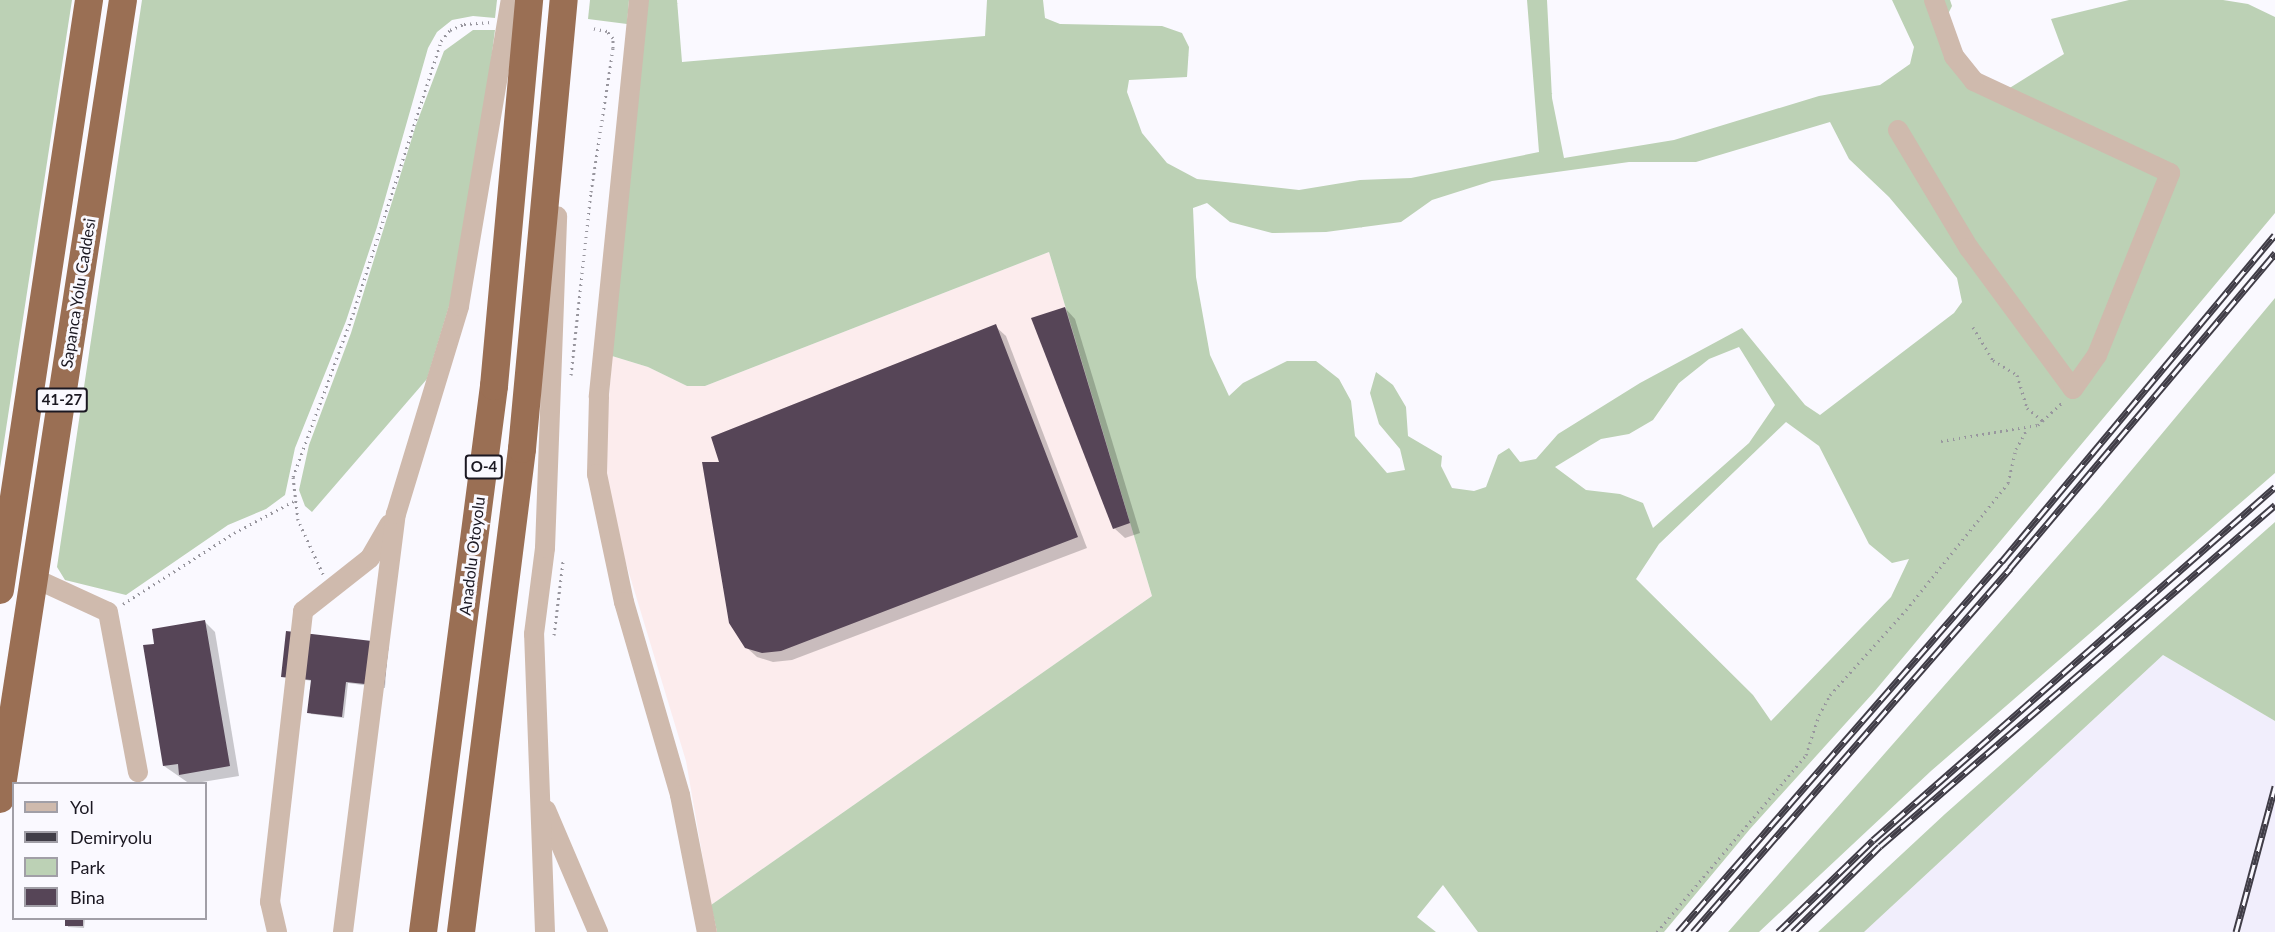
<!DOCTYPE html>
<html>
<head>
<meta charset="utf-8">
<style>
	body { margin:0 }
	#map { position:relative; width:2275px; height:932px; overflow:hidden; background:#faf9ff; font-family:Lato,sans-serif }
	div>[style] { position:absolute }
	.industrial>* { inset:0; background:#fceced }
	.built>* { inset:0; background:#f1eefc }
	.green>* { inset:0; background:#bcd1b5 }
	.shadow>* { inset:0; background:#0003 }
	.building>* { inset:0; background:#564557; transform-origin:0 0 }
	.path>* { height:3px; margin-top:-1.5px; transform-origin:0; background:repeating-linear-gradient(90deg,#98969e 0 1.5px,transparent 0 6px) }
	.minor>* { height:20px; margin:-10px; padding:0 10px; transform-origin:10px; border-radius:10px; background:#cfbaad }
	.highway>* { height:28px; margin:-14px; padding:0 14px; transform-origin:14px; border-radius:14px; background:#9a6f54 }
	.rail>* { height:7px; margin-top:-3.5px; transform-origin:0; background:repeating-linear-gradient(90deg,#faf9ff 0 14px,#403d47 0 28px); box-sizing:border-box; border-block:2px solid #403d47 }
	span { translate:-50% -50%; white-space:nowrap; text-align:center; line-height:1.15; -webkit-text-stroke:6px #faf9ff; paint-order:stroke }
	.shield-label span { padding:2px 4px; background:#faf9ff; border:2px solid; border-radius:4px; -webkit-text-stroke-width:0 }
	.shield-label { font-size:15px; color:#1b1822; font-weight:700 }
	.street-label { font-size:16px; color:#1b1822 }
	.legend { position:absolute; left:12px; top:782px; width:195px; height:138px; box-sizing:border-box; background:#faf9ff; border:2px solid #a19fa7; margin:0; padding:8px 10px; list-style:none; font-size:18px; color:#1b1822 }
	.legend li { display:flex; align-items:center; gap:12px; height:30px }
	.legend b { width:30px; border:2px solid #a19fa7 }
</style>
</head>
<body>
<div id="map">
	<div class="industrial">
		<i style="clip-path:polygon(1049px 252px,1152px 596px,711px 905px,686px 761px,622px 550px,604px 468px,612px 356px,648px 367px,687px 386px,705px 386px)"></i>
	</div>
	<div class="built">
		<i style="clip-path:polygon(2163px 655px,2275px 721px,2275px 932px,1864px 932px)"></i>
	</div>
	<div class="green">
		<i style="clip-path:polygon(0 0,72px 0,0 468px)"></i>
		<i style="clip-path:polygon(142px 0,497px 0,495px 18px,473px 16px,452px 20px,437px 32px,428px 48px,377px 227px,346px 321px,295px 448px,285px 495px,266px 509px,228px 525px,126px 595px,65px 580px,57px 567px)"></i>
		<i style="clip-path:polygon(590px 0,629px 0,627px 24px,588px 19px)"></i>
		<i style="clip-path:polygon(evenodd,645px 0,677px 0,682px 62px,985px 36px,987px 0,1043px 0,1045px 18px,1060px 24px,1162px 26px,1182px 33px,1189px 47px,1187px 77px,1129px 80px,1127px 92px,1142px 133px,1167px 163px,1197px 179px,1299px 190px,1360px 180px,1411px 178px,1539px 152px,1527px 0,1547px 0,1552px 98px,1564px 158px,1674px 140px,1819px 96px,1880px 85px,1910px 64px,1914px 47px,1892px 0,1950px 0,1952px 6px,1943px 24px,1954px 56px,2000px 94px,2064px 54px,2051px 19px,2129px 0,2223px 0,2248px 4px,2275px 17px,2275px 213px,1874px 692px,1750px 829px,1664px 932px,1478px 932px,1443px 885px,1417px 917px,1436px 932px,717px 932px,711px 905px,1152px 596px,1049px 252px,705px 386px,687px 386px,648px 367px,612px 356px,645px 0,1830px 122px,1849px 159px,1889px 197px,1957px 278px,1962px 302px,1954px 313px,1820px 415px,1805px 405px,1742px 328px,1640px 383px,1558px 434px,1536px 459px,1520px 462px,1509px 448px,1498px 455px,1486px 487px,1474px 491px,1452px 488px,1441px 466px,1442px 456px,1408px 436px,1406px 407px,1393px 385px,1376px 372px,1370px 393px,1379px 424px,1400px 449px,1405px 470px,1387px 473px,1355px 436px,1351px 401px,1339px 379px,1316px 361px,1287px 361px,1243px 383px,1229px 396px,1210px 355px,1196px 277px,1193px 208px,1207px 203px,1230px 222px,1272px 233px,1326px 232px,1401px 222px,1432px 200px,1492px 181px,1629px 162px,1696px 162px,1830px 122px,645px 0,1739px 347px,1775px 405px,1749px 443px,1653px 528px,1643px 503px,1620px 494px,1586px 490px,1555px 467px,1601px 439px,1629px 434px,1653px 420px,1679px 383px,1709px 359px,1739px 347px,645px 0,1786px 422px,1819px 446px,1869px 544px,1892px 563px,1909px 559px,1891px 597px,1771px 721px,1753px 695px,1636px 579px,1659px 544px,1786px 422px)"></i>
		<i style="clip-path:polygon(473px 30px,495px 30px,476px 180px,459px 273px,427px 379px,312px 512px,305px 506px,299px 490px,309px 445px,351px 333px,416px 125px,444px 51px)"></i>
		<i style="clip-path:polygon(2275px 298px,2275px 473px,1931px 771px,1759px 932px,1728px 932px,2100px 508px)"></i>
		<i style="clip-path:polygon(2275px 522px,2275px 721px,2163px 655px,1864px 932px,1818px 932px,1945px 814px)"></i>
	</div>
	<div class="shadow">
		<i style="clip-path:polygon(1065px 308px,1075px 319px,1140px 533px,1125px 538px,1114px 528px)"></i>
		<i style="clip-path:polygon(995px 326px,1006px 336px,1087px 548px,792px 660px,773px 662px,757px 657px,746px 647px)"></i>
		<i style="clip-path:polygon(205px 622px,215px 632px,239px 776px,190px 784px,164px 766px)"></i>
		<i style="clip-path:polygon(388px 645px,385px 688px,348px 683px,344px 718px,311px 714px,312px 681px,282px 676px)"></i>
		<i style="clip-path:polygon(67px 918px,85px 918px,84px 928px,68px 927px)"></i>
	</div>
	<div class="building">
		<i style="clip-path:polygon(1065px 307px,1130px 523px,1113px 529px,1031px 318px)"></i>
		<i style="clip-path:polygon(996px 324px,1078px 537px,781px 651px,762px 653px,745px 648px,729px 623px,702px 462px,719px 462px,711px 437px)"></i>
		<i style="clip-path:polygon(205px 620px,230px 766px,179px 775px,178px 764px,163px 766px,143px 645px,154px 644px,152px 629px)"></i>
		<i style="clip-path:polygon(286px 631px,389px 643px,384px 686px,346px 682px,342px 717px,307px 713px,311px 680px,281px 677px)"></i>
		<i style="left:65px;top:918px;width:18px;height:8px"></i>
	</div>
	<div class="path">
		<i style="left:1973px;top:327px;width:39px;rotate:59deg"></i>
		<i style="left:1993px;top:360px;width:28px;rotate:32deg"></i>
		<i style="left:2017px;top:375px;width:34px;rotate:73deg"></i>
		<i style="left:2027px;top:408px;width:21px;rotate:39deg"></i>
		<i style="left:571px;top:375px;width:184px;rotate:-83.8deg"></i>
		<i style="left:591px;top:192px;width:146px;rotate:-81.3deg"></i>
		<i style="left:613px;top:48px;width:10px;rotate:-90deg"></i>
		<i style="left:613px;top:38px;width:9px;rotate:-131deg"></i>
		<i style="left:607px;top:31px;width:15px;rotate:-169deg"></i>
		<i style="left:1941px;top:441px;width:98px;rotate:-9.4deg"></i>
		<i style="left:2038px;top:425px;width:34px;rotate:-43deg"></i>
		<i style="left:323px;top:574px;width:60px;rotate:-114.8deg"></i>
		<i style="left:298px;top:520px;width:43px;rotate:-96.6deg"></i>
		<i style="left:293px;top:477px;width:174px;rotate:-69.8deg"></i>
		<i style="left:353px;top:314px;width:287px;rotate:-72.1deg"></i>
		<i style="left:441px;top:41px;width:14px;rotate:-51deg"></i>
		<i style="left:450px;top:30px;width:15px;rotate:-23deg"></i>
		<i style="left:464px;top:24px;width:27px;rotate:-4deg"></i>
		<i style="left:123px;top:604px;width:132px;rotate:-32.6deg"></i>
		<i style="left:234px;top:533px;width:68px;rotate:-28.1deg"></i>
		<i style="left:554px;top:635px;width:74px;rotate:-83deg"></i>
		<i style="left:1657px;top:932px;width:231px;rotate:-49.9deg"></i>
		<i style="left:1806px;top:755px;width:42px;rotate:-72deg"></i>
		<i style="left:1819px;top:715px;width:23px;rotate:-61deg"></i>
		<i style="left:1830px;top:695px;width:114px;rotate:-48.2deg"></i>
		<i style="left:1906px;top:610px;width:163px;rotate:-51.2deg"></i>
		<i style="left:2008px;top:483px;width:35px;rotate:-77deg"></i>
		<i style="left:2016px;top:449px;width:23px;rotate:-61deg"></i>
	</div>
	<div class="minor">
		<i style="left:639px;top:0;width:399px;rotate:95.8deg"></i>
		<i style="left:599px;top:397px;width:77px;rotate:91.5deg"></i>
		<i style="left:597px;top:474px;width:131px;rotate:78.1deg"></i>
		<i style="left:624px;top:602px;width:201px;rotate:73.8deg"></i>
		<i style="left:680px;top:795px;width:140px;rotate:78.9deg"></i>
		<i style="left:1898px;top:130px;width:138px;rotate:59deg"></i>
		<i style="left:1969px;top:248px;width:175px;rotate:53.6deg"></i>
		<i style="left:2073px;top:389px;width:42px;rotate:-54.8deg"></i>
		<i style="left:2097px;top:355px;width:196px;rotate:-68.1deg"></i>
		<i style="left:2170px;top:173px;width:217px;rotate:-154.9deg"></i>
		<i style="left:1974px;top:81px;width:32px;rotate:-129deg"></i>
		<i style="left:1954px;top:56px;width:59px;rotate:-109.7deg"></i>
		<i style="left:34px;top:578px;width:81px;rotate:24.7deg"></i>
		<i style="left:108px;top:612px;width:163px;rotate:79.4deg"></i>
		<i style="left:546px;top:810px;width:133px;rotate:66.9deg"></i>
		<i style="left:277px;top:932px;width:31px;rotate:-103deg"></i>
		<i style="left:270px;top:902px;width:293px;rotate:-83.5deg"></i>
		<i style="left:303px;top:611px;width:85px;rotate:-38.3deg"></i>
		<i style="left:370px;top:558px;width:39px;rotate:-60deg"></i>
		<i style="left:343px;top:932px;width:421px;rotate:-82.8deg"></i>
		<i style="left:396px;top:514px;width:217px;rotate:-73.1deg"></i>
		<i style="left:459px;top:306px;width:310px;rotate:-80.4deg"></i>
		<i style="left:545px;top:932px;width:298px;rotate:-92.1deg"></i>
		<i style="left:534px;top:634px;width:87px;rotate:-82.7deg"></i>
		<i style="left:545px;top:548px;width:332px;rotate:-87.9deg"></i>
	</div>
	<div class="highway">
		<i style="left:0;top:590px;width:597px;rotate:-81.42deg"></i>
		<i style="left:0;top:799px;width:808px;rotate:-81.25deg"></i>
		<i style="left:423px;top:932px;width:551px;rotate:-82.59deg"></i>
		<i style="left:494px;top:386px;width:388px;rotate:-84.8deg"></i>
		<i style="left:461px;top:932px;width:487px;rotate:-82.8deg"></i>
		<i style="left:522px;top:449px;width:451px;rotate:-84.7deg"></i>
	</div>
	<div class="rail">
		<i style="left:1678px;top:932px;width:493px;rotate:-48.9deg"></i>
		<i style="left:2002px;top:561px;width:425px;rotate:-50.1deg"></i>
		<i style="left:1693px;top:932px;width:483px;rotate:-48.9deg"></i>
		<i style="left:2010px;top:568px;width:412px;rotate:-49.9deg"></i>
		<i style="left:1778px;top:932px;width:132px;rotate:-44.1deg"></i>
		<i style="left:1873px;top:840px;width:535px;rotate:-41.29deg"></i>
		<i style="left:1793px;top:932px;width:122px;rotate:-44.7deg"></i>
		<i style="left:1880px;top:846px;width:522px;rotate:-40.8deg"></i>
		<i style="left:2236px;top:932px;width:151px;rotate:-75deg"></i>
	</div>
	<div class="shield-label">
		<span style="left:62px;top:400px">41-27</span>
		<span style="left:484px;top:467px">O-4</span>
	</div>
	<div class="street-label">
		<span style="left:78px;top:293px;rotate:-81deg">Sapanca Yolu Caddesi</span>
		<span style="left:472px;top:556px;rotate:-83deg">Anadolu Otoyolu</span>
	</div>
	<ul class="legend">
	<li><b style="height:8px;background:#cfbaad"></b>Yol</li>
	<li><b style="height:8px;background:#403d47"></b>Demiryolu</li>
	<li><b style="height:16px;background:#bcd1b5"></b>Park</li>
	<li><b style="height:16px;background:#564557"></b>Bina</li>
	</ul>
</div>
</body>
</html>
